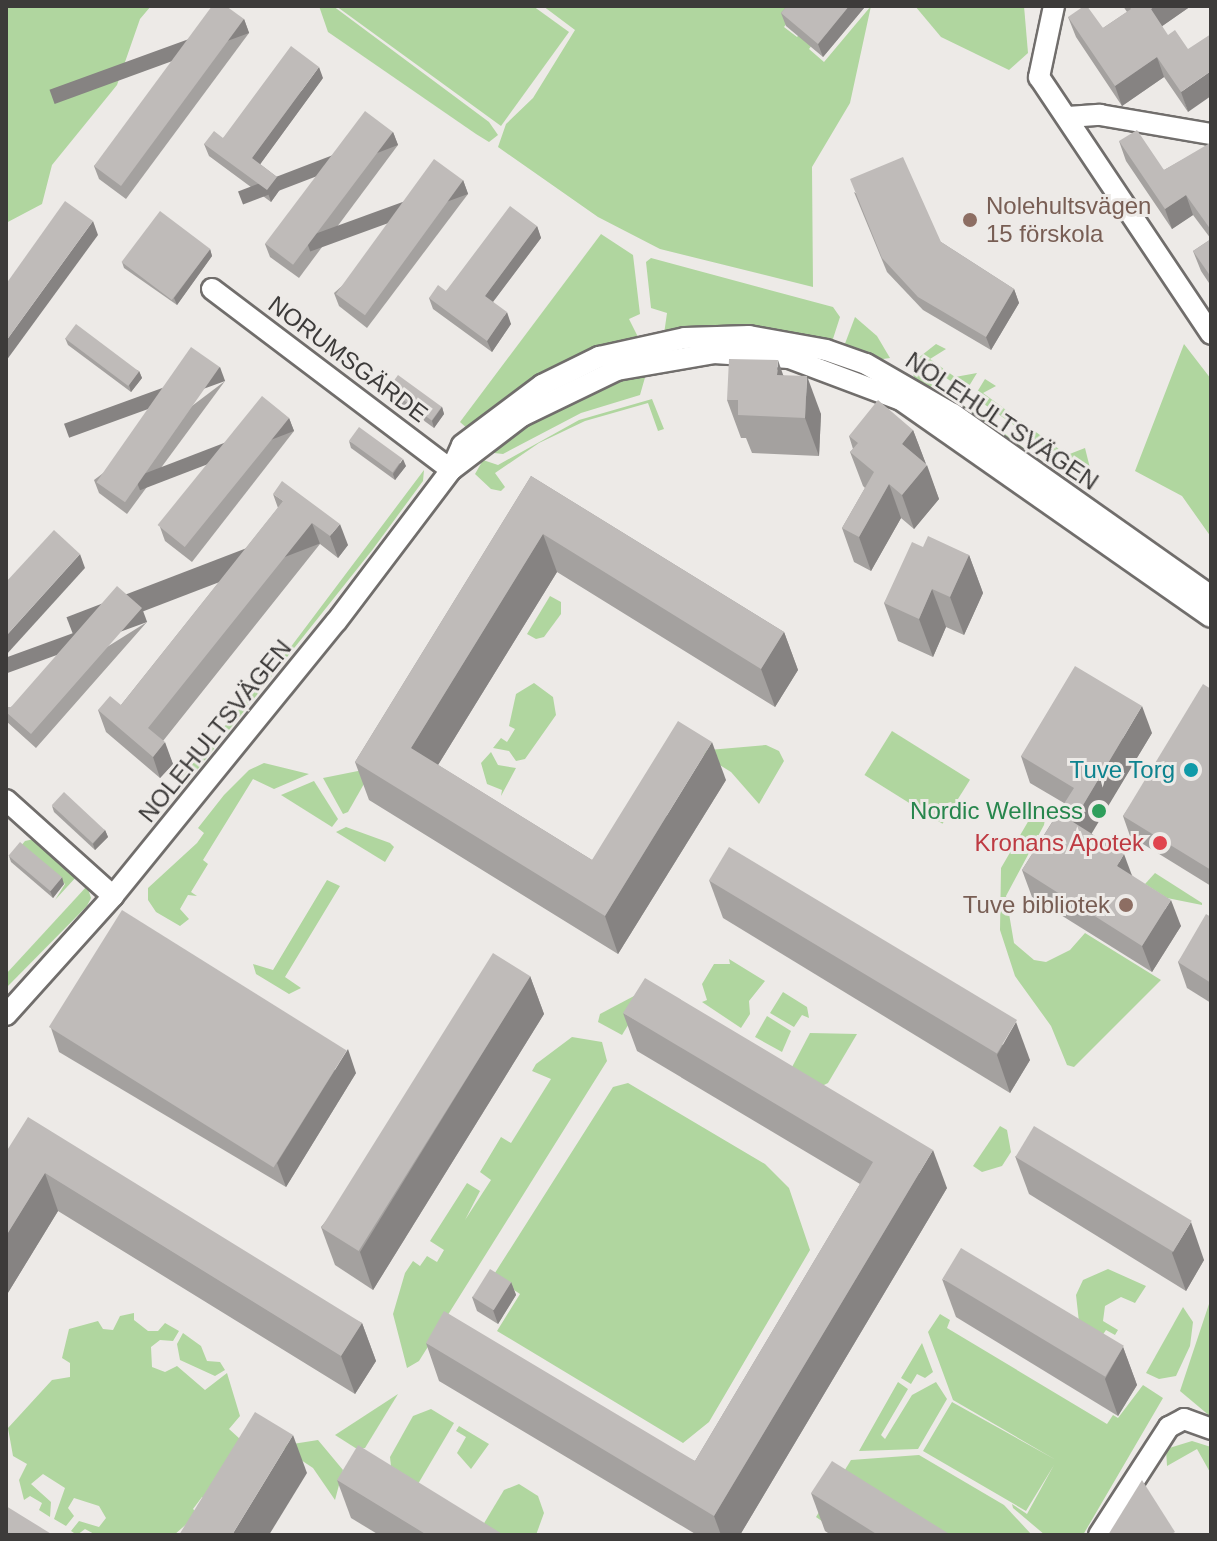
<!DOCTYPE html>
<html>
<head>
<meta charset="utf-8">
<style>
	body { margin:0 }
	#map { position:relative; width:1217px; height:1541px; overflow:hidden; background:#edeae7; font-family:Arial,sans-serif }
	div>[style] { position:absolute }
	.green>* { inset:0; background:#b0d69f; transform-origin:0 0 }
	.roads { filter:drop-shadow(2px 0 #716e6c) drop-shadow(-2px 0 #716e6c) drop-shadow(0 2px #716e6c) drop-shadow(0 -2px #716e6c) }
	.minor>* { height:20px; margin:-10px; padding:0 10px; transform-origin:10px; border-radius:10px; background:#fff }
	.wall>* { inset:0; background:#a4a19f }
	.shaded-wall>* { inset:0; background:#868382; transform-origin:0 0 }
	.building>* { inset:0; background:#bfbbb9; transform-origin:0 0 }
	.dots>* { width:22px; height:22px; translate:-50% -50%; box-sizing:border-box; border:4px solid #edeae7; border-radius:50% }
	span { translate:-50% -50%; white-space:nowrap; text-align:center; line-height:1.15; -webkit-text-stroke:6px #edeae7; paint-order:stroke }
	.education-label { font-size:24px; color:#785e54 }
	.left { translate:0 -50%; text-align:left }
	.right { translate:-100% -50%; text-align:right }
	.street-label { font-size:24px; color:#3d3b3a }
	.culture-label { font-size:24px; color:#0d838f }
	.leisure-label { font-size:24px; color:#27864d }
	.health-label { font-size:24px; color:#be3a42 }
	.frame { position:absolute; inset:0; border:8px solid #3d3b3a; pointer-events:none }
</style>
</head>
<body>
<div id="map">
	<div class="green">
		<i style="clip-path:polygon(6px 6px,151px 6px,140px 19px,117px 85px,52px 165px,42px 204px,6px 223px)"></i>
		<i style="clip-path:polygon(319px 6px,333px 6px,489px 122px,498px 135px,489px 142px,476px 134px,328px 32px)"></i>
		<i style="clip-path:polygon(336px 6px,533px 6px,569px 32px,501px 126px)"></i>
		<i style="clip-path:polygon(543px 6px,790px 6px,796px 11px,784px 27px,797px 37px,810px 22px,822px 32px,809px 49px,824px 62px,871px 6px,850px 103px,812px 167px,813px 287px,660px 249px,598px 217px,498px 147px,506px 124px,533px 98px,575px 30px)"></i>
		<i style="clip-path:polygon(915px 6px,1024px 6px,1028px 53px,1009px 70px,941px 37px)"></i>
		<i style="clip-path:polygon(601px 234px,633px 255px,640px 314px,629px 319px,639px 339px,469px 430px,460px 422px)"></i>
		<i style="clip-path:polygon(651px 258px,833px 307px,840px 317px,831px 345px,664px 334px,667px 313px,651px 308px,646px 262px)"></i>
		<i style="clip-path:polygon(855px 317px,877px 336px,890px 358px,876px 360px,843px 349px)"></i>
		<i style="clip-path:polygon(936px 344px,946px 349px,930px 359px,955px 377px,977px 373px,966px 391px,917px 359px)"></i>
		<i style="clip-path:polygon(1184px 344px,1211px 379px,1211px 537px,1182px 496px,1135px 471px)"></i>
		<i style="clip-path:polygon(648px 367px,640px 395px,581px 413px,503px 454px,494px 453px,492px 449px,537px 413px)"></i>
		<i style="clip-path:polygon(912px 371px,997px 428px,1080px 490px,1074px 493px,916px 383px)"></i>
		<i style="clip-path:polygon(985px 379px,996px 386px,983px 393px,1067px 455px,1085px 448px,1090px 468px,1086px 476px,974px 397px)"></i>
		<i style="clip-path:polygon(652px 399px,664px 429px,658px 431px,648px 403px,585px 421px,539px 443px,495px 473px,505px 487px,501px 491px,491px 489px,475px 474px,483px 460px,498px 465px,579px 420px)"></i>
		<i style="clip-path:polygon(424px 470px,423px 481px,373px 549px,186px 784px,180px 779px,287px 652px)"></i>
		<i style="clip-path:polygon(550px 596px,561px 602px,561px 614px,544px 637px,536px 639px,527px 634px)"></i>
		<i style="clip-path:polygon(534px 683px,553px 697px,556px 715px,525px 759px,516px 761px,509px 751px,493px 748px,501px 738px,507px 742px,515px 729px,509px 726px,516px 694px)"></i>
		<i style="left:892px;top:731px;width:92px;height:52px;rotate:32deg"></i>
		<i style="clip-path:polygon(766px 745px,779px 751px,784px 761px,759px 804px,731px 772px,697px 751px)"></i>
		<i style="clip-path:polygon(491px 752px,498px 765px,516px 768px,501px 796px,502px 790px,487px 784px,481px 763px)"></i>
		<i style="clip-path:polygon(264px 763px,309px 774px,274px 789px,253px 779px,203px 860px,208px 864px,191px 892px,197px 896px,188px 895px,180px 909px,189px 919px,180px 926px,156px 912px,148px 900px,148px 888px,197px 843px,204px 833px,198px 828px,224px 795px,249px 770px)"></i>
		<i style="clip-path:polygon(373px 768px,348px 812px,343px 814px,323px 778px)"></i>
		<i style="clip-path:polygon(314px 781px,338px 819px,332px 827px,281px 795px)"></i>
		<i style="clip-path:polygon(1036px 808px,1046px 813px,1044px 825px,1006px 896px,1014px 943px,1034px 960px,1046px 962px,1070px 950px,1085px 933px,1161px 980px,1074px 1067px,1067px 1065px,1051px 1026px,1015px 976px,1000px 930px,1001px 868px)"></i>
		<i style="clip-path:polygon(346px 827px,390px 843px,394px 847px,385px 862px,336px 832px)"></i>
		<i style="clip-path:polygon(34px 839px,77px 876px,55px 900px,65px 884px,23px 848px,9px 860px,25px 841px)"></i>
		<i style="clip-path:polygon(1155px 873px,1202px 903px,1202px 905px,1167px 898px,1145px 884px)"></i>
		<i style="clip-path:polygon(327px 880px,340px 886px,285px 977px,301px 988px,289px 994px,256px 974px,253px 964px,273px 970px)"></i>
		<i style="clip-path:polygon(87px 886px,91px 898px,87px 906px,6px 988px,6px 974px)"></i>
		<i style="clip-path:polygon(729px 959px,765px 981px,749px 1001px,750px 1014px,741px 1028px,702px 1002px,707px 1000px,702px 984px,714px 964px,730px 964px)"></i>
		<i style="clip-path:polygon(783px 992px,807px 1007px,809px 1018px,802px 1015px,794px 1027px,770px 1013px)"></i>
		<i style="clip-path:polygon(634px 996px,644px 999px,622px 1035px,598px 1022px,600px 1014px)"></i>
		<i style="clip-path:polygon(767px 1016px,791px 1031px,782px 1052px,755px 1037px)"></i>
		<i style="clip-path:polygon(810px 1033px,857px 1034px,828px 1083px,820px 1087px,791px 1069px)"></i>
		<i style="clip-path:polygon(572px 1037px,602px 1042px,607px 1061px,419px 1361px,407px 1368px,393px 1314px,405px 1273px,413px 1261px,420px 1266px,427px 1256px,437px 1262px,444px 1250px,430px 1241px,467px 1183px,480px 1191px,465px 1220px,491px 1180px,480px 1172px,501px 1137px,511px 1143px,551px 1079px,532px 1071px,536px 1064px)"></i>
		<i style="clip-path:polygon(628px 1083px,765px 1164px,789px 1188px,810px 1250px,709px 1422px,683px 1443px,497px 1331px,520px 1294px,493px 1276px,613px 1087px)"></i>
		<i style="clip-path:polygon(1000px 1126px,1007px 1130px,1011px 1152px,1002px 1166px,982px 1172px,973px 1166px)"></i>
		<i style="clip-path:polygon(1108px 1269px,1146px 1286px,1135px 1303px,1121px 1297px,1105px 1306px,1103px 1321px,1118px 1330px,1115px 1335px,1106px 1330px,1098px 1342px,1079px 1322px,1076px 1295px,1083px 1280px)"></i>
		<i style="clip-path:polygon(1211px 1298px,1211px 1417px,1180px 1391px)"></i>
		<i style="clip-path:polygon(1183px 1307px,1193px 1322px,1190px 1346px,1176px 1376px,1159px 1379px,1146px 1373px)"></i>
		<i style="clip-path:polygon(134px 1313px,134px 1320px,148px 1331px,158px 1331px,165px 1323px,179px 1331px,173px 1341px,160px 1340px,151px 1347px,152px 1367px,165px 1372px,177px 1366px,205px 1390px,227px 1373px,240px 1416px,229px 1429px,240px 1439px,209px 1500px,202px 1497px,193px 1509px,198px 1514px,174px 1535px,96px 1535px,85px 1529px,77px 1535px,71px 1531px,79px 1521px,99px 1527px,106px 1518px,99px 1506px,74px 1498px,68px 1508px,74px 1516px,66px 1526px,54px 1519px,65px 1488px,43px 1474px,31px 1484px,51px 1502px,50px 1517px,39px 1510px,42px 1503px,30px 1496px,24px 1500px,19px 1480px,27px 1464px,13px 1456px,8px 1428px,52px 1380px,70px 1377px,70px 1363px,62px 1358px,69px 1329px,98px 1321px,103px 1329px,113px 1330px,120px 1316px)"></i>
		<i style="clip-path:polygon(940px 1314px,950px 1320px,947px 1328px,1107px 1424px,1113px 1415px,1118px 1418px,1143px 1385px,1163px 1398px,1083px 1535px,1045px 1535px,1013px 1508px,1012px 1504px,1027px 1514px,1054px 1465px,1026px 1511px,923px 1451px,952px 1402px,1056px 1460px,953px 1400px,928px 1332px)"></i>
		<i style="clip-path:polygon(183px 1333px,201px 1346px,207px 1361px,220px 1362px,225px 1370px,215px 1376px,180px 1360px,177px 1344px)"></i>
		<i style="clip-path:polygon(922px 1343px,933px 1372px,925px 1378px,917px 1374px,911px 1384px,901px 1378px)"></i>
		<i style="clip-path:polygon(898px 1382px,908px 1389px,881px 1435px,885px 1439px,912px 1395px,936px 1382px,947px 1399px,918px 1449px,859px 1451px)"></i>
		<i style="clip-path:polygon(398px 1394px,365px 1448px,357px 1449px,335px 1435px)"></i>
		<i style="clip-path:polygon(431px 1409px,454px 1423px,418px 1484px,391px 1466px,390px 1457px,413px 1416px)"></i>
		<i style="clip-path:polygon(459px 1426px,489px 1444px,471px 1469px,457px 1453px,466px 1437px,456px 1431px)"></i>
		<i style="clip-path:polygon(318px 1440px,343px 1470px,335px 1500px,313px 1468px,280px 1446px)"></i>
		<i style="clip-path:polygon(1192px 1441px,1211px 1447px,1211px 1474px,1197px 1449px,1167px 1466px,1166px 1449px)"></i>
		<i style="clip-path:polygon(919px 1455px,1004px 1505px,1032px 1535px,927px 1535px,826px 1524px,816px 1517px,851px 1460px)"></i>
		<i style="clip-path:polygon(519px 1484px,538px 1496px,544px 1513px,536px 1535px,500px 1535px,483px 1525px,504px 1490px)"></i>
	</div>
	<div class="roads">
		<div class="minor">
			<i style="left:1054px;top:6px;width:73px;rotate:101.9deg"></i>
			<i style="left:1039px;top:77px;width:309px;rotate:56.2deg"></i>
			<i style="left:1068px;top:117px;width:32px;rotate:-4deg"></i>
			<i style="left:1100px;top:115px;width:113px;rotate:9.7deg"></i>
			<i style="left:212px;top:289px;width:300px;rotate:37.1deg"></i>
			<i style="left:451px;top:470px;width:89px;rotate:-37.3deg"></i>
			<i style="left:522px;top:416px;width:106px;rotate:-25.8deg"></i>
			<i style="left:617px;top:370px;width:98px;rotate:-9.9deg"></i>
			<i style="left:714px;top:353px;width:75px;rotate:3.8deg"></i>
			<i style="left:789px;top:358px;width:120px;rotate:20.6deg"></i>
			<i style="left:901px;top:400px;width:378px;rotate:35deg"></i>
			<i style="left:6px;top:800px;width:144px;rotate:41.9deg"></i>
			<i style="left:6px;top:1015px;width:160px;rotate:-48deg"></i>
			<i style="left:113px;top:896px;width:353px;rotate:-50.9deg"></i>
			<i style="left:336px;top:622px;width:191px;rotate:-52.9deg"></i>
			<i style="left:451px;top:470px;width:27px;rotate:-66deg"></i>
			<i style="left:462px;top:445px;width:100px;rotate:-36.9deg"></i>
			<i style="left:542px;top:385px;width:64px;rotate:-26.2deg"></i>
			<i style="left:599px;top:357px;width:88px;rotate:-12.5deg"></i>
			<i style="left:685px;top:338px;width:64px;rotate:-1.8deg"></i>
			<i style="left:749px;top:336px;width:78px;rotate:10.3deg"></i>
			<i style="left:826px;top:350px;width:42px;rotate:19.3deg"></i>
			<i style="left:866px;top:364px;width:100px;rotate:29.9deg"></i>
			<i style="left:953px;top:414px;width:316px;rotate:35.2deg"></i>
			<i style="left:1099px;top:1535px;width:129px;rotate:-57.1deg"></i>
			<i style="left:1169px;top:1427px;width:17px;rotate:-28deg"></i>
			<i style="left:1184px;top:1419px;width:29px;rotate:20deg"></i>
		</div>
	</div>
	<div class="wall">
		<i style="clip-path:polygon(787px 6px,863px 6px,864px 8px,823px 57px,786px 26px,781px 13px)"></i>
		<i style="clip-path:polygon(1123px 6px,1191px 6px,1162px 26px,1188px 112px,1164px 77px,1122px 106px,1076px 37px,1068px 17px,1103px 28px,1127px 12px)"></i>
		<i style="clip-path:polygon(244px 19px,249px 33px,126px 199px,99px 179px,94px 166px)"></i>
		<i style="clip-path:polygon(323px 78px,260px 164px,277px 177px,281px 188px,271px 202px,209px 156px,204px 144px,223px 138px)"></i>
		<i style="clip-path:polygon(393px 132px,398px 145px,299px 278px,270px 257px,265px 244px)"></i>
		<i style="clip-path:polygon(1119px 141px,1164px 170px,1211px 144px,1211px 286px,1201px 271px,1193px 251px,1211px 239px,1193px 215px,1172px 229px,1126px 161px)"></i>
		<i style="clip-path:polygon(463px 180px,468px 194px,367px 328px,339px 306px,334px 293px)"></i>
		<i style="clip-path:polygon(854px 192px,941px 242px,1014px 289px,1019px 303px,991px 350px,923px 310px,887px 272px)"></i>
		<i style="clip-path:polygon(537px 226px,541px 238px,493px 302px,511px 324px,492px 352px,433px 309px,429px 298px,446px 291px)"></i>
		<i style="clip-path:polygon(210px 249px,212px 256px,177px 305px,124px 268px,122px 262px)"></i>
		<i style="clip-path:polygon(65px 338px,139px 371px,142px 378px,131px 392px,68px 345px)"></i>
		<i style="clip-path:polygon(783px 375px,821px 414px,819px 456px,752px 453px,746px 438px,741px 438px,727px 400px)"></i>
		<i style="clip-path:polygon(225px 381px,127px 514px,99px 493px,94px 480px)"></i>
		<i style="clip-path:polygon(388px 389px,442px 407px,444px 414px,434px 428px,390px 396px)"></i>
		<i style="clip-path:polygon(289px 418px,294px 431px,192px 562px,165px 541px,160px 527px)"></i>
		<i style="clip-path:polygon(913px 430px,939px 499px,914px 529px,901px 518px,871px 571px,854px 562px,842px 528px,865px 488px,863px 486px,850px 452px,853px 449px,849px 436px)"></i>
		<i style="clip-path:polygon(349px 441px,406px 466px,395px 480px,351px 448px)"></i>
		<i style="clip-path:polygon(531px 476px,784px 632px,798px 670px,775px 707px,557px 572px,438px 765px,592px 860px,726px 780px,618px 954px,369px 800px,355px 762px)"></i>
		<i style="clip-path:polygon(273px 494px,348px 545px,338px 558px,320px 544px,163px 741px,173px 764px,160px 778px,106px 732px,98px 710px,121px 705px,278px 508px)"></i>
		<i style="clip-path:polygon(923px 547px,969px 555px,983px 593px,964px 635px,946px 627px,933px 657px,898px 641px,884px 603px)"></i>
		<i style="clip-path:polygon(147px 622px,36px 748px,6px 721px,6px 707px,11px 707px)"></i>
		<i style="clip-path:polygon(1211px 689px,1211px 886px,1130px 836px,1123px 816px)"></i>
		<i style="clip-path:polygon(1152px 733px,1091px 833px,1181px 926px,1152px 972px,1032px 897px,1022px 870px,1064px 803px,1030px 783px,1021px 756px)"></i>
		<i style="clip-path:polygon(52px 806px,105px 830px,108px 837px,95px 850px,54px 812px)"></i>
		<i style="clip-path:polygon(9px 856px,64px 884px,53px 898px,11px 862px)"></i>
		<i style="clip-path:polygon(709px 880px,1030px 1060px,1010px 1093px,723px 918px)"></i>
		<i style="clip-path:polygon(1211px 917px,1211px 1003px,1187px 988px,1178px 962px)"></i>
		<i style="clip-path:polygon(530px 976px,544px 1014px,373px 1290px,335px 1265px,321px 1227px)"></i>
		<i style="clip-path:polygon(623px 1013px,947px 1188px,740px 1535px,697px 1535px,439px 1381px,426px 1343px,695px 1461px,860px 1184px,637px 1051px)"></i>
		<i style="clip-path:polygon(51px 1028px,356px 1073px,286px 1187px,59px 1052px)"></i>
		<i style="clip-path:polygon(6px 1152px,362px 1323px,376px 1361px,355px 1394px,58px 1211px,6px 1296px)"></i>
		<i style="clip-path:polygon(1015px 1156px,1204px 1260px,1186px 1291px,1029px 1194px)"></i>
		<i style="clip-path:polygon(942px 1279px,1123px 1347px,1137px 1385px,1118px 1416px,956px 1317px)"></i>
		<i style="clip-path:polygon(511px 1282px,516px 1295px,498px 1324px,477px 1311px,472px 1297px)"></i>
		<i style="clip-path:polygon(337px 1480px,504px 1535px,379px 1535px,351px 1518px)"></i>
		<i style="clip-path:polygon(811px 1493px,951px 1535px,831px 1535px,825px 1531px)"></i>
	</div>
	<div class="shaded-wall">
		<i style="clip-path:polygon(849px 6px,863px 6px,864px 8px,823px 57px,818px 44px)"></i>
		<i style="clip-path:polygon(1155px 6px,1191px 6px,1158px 29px,1151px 9px)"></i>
		<i style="left:244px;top:19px;width:15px;height:207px;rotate:70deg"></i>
		<i style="clip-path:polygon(1157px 57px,1164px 77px,1122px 106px,1115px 86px)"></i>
		<i style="clip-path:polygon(319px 67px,323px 78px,256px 170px,252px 158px)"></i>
		<i style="clip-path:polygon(1211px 71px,1211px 96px,1188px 112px,1181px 92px)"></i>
		<i style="left:393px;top:132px;width:14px;height:166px;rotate:69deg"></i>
		<i style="clip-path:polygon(277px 177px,281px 188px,271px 202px,267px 190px)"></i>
		<i style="left:463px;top:180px;width:15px;height:168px;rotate:70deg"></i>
		<i style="clip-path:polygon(1186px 195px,1193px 215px,1172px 229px,1165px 209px)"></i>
		<i style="clip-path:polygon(93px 221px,98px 235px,6px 361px,6px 341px)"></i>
		<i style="clip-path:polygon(537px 226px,541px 238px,489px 307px,485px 296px)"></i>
		<i style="clip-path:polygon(210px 249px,212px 256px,177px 305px,174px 298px)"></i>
		<i style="clip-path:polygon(1014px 289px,1019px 303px,991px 350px,986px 337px)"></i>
		<i style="clip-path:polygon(507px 312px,511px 324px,492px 352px,487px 341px)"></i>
		<i style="clip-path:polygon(778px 360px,791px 398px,777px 375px)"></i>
		<i style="left:220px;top:367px;width:15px;height:166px;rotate:70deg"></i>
		<i style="clip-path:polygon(139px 371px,142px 378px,131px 392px,129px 385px)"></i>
		<i style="clip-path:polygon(807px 376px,821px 414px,819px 456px,805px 418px)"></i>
		<i style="clip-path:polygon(442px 407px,444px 414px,434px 428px,432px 421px)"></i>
		<i style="left:289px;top:418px;width:14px;height:165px;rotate:69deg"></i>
		<i style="clip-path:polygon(913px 430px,926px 464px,902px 444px)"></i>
		<i style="clip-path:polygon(403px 459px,406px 466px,395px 480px,393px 474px)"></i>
		<i style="clip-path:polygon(927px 465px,939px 499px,914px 529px,902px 495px)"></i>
		<i style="clip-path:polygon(889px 484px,901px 518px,871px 571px,859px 537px)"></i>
		<i style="left:312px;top:523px;width:22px;height:263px;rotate:69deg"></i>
		<i style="clip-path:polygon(340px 524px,348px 545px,338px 558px,330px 536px)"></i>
		<i style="clip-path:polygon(543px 534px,557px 572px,425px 786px,411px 748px)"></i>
		<i style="clip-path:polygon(80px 554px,85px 568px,6px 655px,6px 636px)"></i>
		<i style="clip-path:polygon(969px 555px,983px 593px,964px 635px,950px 597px)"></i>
		<i style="clip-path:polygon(932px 589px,946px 627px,933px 657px,919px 619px)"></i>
		<i style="left:142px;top:608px;width:15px;height:168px;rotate:70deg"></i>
		<i style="clip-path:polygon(784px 632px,798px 670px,775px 707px,761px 669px)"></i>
		<i style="clip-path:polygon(1142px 706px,1152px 733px,1083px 848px,1073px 822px)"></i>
		<i style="clip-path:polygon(165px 742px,173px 764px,160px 778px,153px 757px)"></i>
		<i style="clip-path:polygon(712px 742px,726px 780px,618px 954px,605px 916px)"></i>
		<i style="clip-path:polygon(105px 830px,108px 837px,95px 850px,93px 844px)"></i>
		<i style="clip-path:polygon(1124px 854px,1134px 881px,1117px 866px)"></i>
		<i style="clip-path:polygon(62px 877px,64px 884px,53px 898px,50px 891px)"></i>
		<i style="clip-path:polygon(1171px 900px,1181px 926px,1152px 972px,1142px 946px)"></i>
		<i style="clip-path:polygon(530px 976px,544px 1014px,373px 1290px,360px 1252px)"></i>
		<i style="clip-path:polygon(1016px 1022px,1030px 1060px,1010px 1093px,997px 1055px)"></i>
		<i style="clip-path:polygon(348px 1049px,356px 1073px,286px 1187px,277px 1163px)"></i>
		<i style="clip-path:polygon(933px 1150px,947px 1188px,740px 1535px,721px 1535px,714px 1516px)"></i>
		<i style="clip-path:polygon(45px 1173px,58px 1211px,6px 1296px,6px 1236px)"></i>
		<i style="clip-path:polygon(1191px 1222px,1204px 1260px,1186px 1291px,1172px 1253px)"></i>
		<i style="clip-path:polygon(511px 1282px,516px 1295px,498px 1324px,493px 1310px)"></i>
		<i style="clip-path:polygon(362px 1323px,376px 1361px,355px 1394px,341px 1356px)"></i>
		<i style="clip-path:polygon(1123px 1347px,1137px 1385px,1118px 1416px,1105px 1379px)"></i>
		<i style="clip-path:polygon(293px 1435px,307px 1473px,269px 1535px,232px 1535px)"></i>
	</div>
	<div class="building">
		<i style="clip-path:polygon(212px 6px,226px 6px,244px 19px,121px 186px,94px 166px)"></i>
		<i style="clip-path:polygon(787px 6px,849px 6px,818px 44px,781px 13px)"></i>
		<i style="clip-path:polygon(1084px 6px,1087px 6px,1103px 28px,1131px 9px,1129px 6px,1155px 6px,1151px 9px,1168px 35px,1175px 30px,1188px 49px,1211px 34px,1211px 71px,1181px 92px,1157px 57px,1115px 86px,1068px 17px)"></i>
		<i style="clip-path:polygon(291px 46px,319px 67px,252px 158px,277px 177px,267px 190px,204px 144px,214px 131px,223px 138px)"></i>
		<i style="left:365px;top:111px;width:35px;height:166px;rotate:37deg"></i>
		<i style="clip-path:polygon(1137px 130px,1164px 170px,1210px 143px,1211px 230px,1186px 195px,1165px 209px,1119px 141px)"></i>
		<i style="clip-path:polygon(903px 157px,941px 242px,1014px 289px,986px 337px,918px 297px,882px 258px,850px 179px)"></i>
		<i style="left:434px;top:159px;width:36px;height:167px;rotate:36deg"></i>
		<i style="clip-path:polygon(65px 201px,93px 221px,6px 341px,6px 284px)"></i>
		<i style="clip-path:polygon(510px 206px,537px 226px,485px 296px,507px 312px,487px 341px,429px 298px,438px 285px,446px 291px)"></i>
		<i style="left:160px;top:211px;width:63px;height:64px;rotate:37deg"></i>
		<i style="clip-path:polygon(1211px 239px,1211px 277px,1193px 251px)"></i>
		<i style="left:76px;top:324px;width:79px;height:18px;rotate:37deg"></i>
		<i style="left:191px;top:347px;width:35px;height:165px;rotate:35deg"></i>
		<i style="clip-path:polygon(729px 359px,778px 360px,777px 375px,807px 376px,805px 418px,738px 415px,738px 400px,727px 400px)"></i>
		<i style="left:398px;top:375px;width:54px;height:17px;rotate:36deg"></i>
		<i style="left:262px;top:396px;width:35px;height:166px;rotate:39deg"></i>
		<i style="clip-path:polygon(878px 400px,913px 430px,902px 444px,927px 465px,902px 495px,889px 484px,859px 537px,842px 528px,874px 472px,850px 452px,858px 443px,849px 436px)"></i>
		<i style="left:359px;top:427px;width:54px;height:17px;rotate:36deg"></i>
		<i style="clip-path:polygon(531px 476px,784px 632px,761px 669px,543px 534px,411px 748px,592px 860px,678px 721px,712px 742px,605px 916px,355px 762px)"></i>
		<i style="clip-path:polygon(282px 481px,340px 524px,330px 536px,312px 523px,148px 728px,165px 742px,153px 757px,98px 710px,110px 696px,121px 705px,283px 501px,273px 494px)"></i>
		<i style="clip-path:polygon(54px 530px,80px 554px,6px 636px,6px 582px)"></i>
		<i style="clip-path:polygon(928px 536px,969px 555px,950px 597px,932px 589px,919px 619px,884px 603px,912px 542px,923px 547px)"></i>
		<i style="clip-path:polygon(117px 586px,142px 608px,31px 734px,6px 712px,6px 707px,11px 707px)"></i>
		<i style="clip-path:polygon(1075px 666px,1142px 706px,1073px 822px,1124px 854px,1117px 866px,1171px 900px,1142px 946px,1022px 870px,1074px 788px,1021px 756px)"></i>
		<i style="clip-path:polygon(1203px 684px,1211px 689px,1211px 870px,1123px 816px)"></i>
		<i style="left:64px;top:792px;width:56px;height:18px;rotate:43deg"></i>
		<i style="left:20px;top:842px;width:55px;height:18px;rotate:40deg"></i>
		<i style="left:729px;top:847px;width:336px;height:39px;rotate:31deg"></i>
		<i style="left:122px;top:910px;width:265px;height:138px;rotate:32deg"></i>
		<i style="clip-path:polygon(1206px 914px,1211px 917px,1211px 983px,1178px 962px)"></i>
		<i style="left:493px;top:953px;width:44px;height:324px;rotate:32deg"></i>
		<i style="clip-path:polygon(645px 978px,933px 1150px,714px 1516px,426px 1343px,444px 1311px,695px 1461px,873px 1162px,623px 1013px)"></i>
		<i style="clip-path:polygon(28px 1117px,362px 1323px,341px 1356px,45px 1173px,6px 1236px,6px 1152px)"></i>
		<i style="left:1034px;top:1126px;width:184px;height:36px;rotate:31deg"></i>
		<i style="left:961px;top:1248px;width:190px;height:36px;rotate:31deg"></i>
		<i style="left:490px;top:1269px;width:25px;height:33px;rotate:32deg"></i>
		<i style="clip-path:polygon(255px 1412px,293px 1435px,232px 1535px,179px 1535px)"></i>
		<i style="clip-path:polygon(358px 1445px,504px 1535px,427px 1535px,337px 1480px)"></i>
		<i style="clip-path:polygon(832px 1461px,951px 1535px,878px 1535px,811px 1493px)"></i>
		<i style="clip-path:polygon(1142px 1480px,1175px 1532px,1170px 1535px,1108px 1535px)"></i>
		<i style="clip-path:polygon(6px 1506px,53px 1535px,6px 1535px)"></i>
	</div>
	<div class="dots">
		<i style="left:970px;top:220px;background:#8d6e63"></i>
		<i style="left:1191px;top:770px;background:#0f9aa8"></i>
		<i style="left:1099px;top:811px;background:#2e9e5b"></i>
		<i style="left:1160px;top:843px;background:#e0444e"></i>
		<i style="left:1126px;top:905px;background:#8d6e63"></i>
	</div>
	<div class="education-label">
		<span class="left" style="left:986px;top:220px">Nolehultsvägen<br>15 förskola</span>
		<span class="right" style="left:1110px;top:905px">Tuve bibliotek</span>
	</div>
	<div class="street-label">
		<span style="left:348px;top:359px;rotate:37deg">NORUMSGÄRDE</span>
		<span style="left:1002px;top:421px;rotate:34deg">NOLEHULTSVÄGEN</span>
		<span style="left:215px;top:731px;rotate:-51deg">NOLEHULTSVÄGEN</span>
	</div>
	<div class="culture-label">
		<span class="right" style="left:1175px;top:770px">Tuve Torg</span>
	</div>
	<div class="leisure-label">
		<span class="right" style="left:1083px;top:811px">Nordic Wellness</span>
	</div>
	<div class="health-label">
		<span class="right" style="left:1144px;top:843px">Kronans Apotek</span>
	</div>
	<div class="frame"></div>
</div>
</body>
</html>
